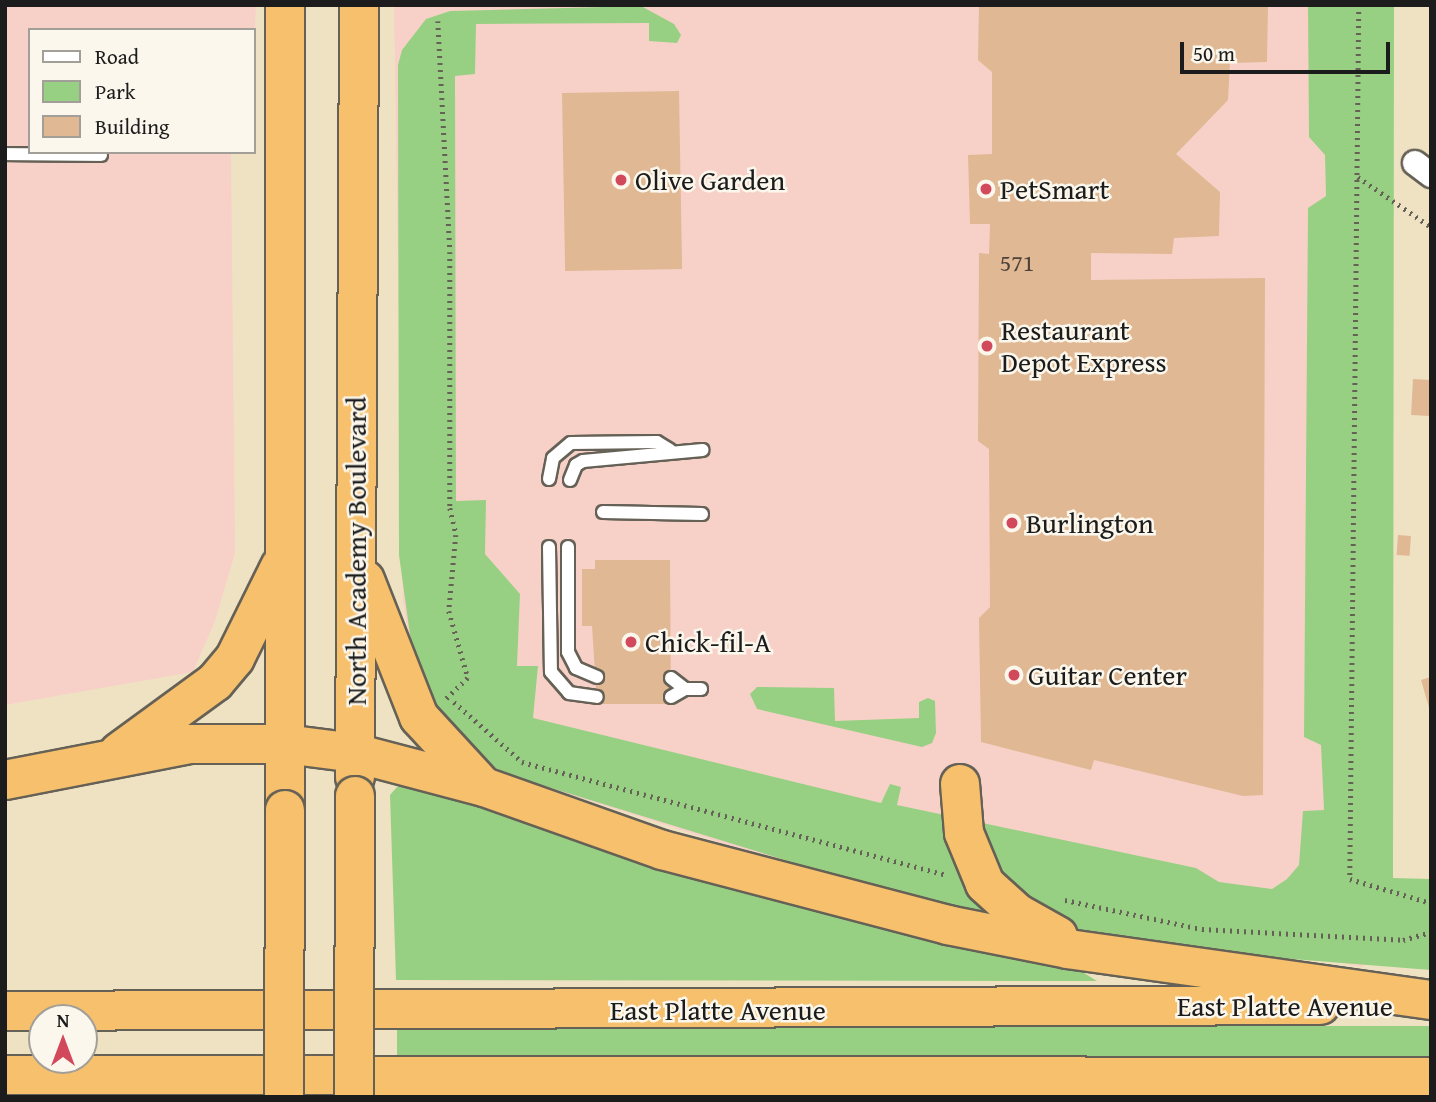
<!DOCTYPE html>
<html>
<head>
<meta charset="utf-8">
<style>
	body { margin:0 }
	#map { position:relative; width:1436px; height:1102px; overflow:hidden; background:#efe2c3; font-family:"Gentium Book Plus",serif }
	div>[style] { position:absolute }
	.built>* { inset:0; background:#f7d1c8 }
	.green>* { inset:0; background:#98d083; transform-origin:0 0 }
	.building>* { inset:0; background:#e0b894; transform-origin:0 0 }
	.path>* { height:4.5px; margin-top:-2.25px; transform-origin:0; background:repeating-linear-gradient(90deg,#666156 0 2px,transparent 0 7px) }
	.roads { filter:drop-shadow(2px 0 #666156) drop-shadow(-2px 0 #666156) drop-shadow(0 2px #666156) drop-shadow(0 -2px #666156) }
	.lane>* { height:12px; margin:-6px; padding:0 6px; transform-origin:6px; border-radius:6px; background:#fff }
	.street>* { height:24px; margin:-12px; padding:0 12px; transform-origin:12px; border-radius:12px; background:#fff }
	.highway>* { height:38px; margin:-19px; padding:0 19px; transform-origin:19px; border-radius:19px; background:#f7c06c }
	.bridges { filter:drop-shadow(2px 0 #666156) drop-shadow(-2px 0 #666156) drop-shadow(0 2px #666156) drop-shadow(0 -2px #666156) }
	.highway-bridge>* { height:38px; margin:-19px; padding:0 19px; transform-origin:19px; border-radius:19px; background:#f7c06c }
	.dots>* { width:19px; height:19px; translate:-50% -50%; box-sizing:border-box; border:4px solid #fbf7ec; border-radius:50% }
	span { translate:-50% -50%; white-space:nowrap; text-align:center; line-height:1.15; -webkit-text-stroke:5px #fbf7ec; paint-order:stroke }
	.number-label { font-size:24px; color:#4d433a }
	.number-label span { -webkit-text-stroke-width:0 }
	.poi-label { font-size:28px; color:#1c1c1c }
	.left { translate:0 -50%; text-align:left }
	.street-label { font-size:28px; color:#1c1c1c }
	.frame { position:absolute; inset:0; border:7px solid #1c1c1c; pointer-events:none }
	.legend { position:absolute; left:28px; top:28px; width:228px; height:126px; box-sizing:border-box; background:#fbf7ec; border:2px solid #a29f99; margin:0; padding:9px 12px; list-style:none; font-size:21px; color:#1c1c1c }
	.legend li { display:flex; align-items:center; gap:14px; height:35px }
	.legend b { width:35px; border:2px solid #a29f99 }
	.north { position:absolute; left:28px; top:1004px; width:70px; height:70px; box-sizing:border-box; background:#fbf7ec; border:2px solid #a29f99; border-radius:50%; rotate:0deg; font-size:19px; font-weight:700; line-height:28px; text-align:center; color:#1c1c1c }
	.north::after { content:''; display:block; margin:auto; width:24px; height:32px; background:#d1495b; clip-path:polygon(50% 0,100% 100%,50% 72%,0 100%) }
	.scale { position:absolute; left:1180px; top:42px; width:210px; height:32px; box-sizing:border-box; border:4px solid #1c1c1c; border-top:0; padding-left:9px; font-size:21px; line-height:24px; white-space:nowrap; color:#1c1c1c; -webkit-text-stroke:5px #fbf7ec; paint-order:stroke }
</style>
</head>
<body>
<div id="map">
	<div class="built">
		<i style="clip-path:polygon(5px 5px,256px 5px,254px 48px,254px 30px,30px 30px,30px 152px,231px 152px,235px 553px,215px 621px,193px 672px,5px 705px)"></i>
		<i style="clip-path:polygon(394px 5px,1394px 5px,1363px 967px,762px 856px,509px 775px,409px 635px,403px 602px)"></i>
	</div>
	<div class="green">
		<i style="clip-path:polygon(1308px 5px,1394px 5px,1393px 878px,1431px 879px,1431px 970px,1155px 948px,1017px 923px,876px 888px,509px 775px,479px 759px,437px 714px,414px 664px,399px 555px,398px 65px,402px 50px,426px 19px,450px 11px,641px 6px,674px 24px,681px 35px,677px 43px,649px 41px,649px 23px,476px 24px,475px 74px,455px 76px,456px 501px,486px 500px,485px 554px,520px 594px,517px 666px,538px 666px,533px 718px,881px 803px,890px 784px,901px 787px,897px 805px,1196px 868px,1219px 882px,1272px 889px,1287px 879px,1299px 865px,1303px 811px,1324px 810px,1321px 745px,1304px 737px,1308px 208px,1326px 196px,1325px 155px,1309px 137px)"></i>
		<i style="clip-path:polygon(757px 687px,834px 688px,835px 721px,919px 718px,919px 702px,928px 698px,935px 701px,936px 733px,932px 743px,922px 747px,757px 709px,750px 694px)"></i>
		<i style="clip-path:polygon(409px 785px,748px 893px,901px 932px,1071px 965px,1097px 981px,396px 980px,390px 795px,397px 787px)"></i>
		<i style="left:397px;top:1026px;width:1034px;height:43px"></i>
	</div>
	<div class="building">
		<i style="clip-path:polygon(979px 5px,1268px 5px,1267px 62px,1230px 63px,1228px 100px,1176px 154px,1220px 192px,1219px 236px,1174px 238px,1172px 254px,1091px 253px,1091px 280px,1265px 278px,1263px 795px,1243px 796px,1094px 760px,1091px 770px,981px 742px,979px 618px,990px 607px,989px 449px,978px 441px,979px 253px,989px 254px,990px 224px,970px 224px,968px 155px,992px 154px,992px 72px,978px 60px)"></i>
		<i style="left:679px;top:91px;width:178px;height:117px;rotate:89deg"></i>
		<i style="left:1413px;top:379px;width:18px;height:36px;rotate:3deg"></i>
		<i style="left:1398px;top:535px;width:13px;height:20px;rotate:4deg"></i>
		<i style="clip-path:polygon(595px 560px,670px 560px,671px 704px,597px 704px,592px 626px,582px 626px,582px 569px,595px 569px)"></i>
		<i style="clip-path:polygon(1431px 677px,1431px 711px,1430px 711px,1421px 680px)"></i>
	</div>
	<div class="path">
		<i style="left:1359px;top:5px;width:874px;rotate:90.59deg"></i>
		<i style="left:1350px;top:879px;width:84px;rotate:16.5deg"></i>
		<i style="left:438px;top:21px;width:231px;rotate:87deg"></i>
		<i style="left:450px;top:252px;width:256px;rotate:90deg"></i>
		<i style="left:450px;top:508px;width:28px;rotate:77deg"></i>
		<i style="left:456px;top:535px;width:76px;rotate:95.3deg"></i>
		<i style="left:449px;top:611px;width:70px;rotate:74.2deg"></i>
		<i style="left:468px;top:678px;width:30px;rotate:136deg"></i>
		<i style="left:1358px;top:177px;width:88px;rotate:34.4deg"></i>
		<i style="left:454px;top:702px;width:91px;rotate:41.4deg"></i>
		<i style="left:522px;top:762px;width:440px;rotate:14.9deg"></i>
		<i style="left:1065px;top:900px;width:140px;rotate:12deg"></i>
		<i style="left:1202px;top:929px;width:201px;rotate:3.1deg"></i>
		<i style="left:1403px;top:940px;width:29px;rotate:-16deg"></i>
	</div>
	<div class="roads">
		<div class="lane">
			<i style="left:5px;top:154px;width:96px;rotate:0.6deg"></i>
			<i style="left:549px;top:479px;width:21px;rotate:-79deg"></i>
			<i style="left:553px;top:458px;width:23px;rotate:-40deg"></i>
			<i style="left:571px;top:443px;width:86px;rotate:-0.7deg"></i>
			<i style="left:657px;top:442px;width:15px;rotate:32deg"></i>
			<i style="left:570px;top:480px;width:16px;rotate:-68deg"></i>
			<i style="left:576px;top:465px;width:8px;rotate:-30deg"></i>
			<i style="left:583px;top:461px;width:120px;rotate:-5.3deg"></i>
			<i style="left:603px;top:512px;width:99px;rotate:1.2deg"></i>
			<i style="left:549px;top:547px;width:125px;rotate:89.1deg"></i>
			<i style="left:551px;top:672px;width:28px;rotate:49deg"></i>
			<i style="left:569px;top:693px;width:28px;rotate:8deg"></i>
			<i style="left:568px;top:547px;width:105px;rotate:90deg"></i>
			<i style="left:568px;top:652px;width:18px;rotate:63deg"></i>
			<i style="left:576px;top:668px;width:23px;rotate:23deg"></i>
			<i style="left:671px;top:678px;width:18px;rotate:38deg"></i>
			<i style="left:671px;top:697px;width:16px;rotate:-30deg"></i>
			<i style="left:685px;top:689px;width:16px"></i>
		</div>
		<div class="street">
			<i style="left:1415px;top:163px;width:20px;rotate:37deg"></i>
		</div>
		<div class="highway">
			<i style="left:365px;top:580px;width:147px;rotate:68.5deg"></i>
			<i style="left:419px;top:717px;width:90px;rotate:47.3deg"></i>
			<i style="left:119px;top:752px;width:119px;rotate:-36.1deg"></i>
			<i style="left:215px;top:682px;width:31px;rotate:-50deg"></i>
			<i style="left:235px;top:658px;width:102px;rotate:-63.7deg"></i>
			<i style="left:355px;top:777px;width:772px;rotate:-89.7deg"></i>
			<i style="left:5px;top:780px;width:188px;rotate:-11deg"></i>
			<i style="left:190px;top:744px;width:95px"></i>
			<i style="left:285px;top:744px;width:71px;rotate:7.3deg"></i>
			<i style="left:355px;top:753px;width:133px;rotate:14.8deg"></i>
			<i style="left:484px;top:787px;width:189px;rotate:19.5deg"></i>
			<i style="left:662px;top:850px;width:296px;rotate:14.7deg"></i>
			<i style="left:948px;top:925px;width:122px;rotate:11.3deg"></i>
			<i style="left:1068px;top:949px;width:367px;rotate:8deg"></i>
			<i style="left:960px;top:784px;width:49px;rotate:85.3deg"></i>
			<i style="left:964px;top:833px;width:55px;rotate:67.6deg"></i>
			<i style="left:985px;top:884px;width:43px;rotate:42.2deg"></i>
			<i style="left:1017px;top:913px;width:47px;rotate:29.3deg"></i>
			<i style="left:285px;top:810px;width:805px;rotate:-90deg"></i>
			<i style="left:5px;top:1011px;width:1315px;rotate:-0.26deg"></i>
			<i style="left:5px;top:1075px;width:1426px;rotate:0.08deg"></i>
		</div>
	</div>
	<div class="bridges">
		<div class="highway-bridge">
			<i style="left:284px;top:1097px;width:287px;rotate:-89.8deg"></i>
			<i style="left:354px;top:1097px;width:301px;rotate:-89.8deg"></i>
		</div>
	</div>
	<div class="dots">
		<i style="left:621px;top:180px;background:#d1495b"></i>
		<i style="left:986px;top:189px;background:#d1495b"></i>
		<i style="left:987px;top:346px;background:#d1495b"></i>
		<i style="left:1012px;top:523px;background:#d1495b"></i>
		<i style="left:631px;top:642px;background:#d1495b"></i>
		<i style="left:1014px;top:675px;background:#d1495b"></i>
	</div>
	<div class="number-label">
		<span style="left:1017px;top:263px">571</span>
	</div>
	<div class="poi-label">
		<span class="left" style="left:635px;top:180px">Olive Garden</span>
		<span class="left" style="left:1000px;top:189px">PetSmart</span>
		<span class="left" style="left:1001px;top:346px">Restaurant<br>Depot Express</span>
		<span class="left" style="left:1026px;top:523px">Burlington</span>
		<span class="left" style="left:645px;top:642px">Chick-fil-A</span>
		<span class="left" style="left:1028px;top:675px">Guitar Center</span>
	</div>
	<div class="street-label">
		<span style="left:356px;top:551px;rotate:-90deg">North Academy Boulevard</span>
		<span style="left:1285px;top:1006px">East Platte Avenue</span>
		<span style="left:718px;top:1010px">East Platte Avenue</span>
	</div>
	<div class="frame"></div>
	<ul class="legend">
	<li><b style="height:9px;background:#fff"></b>Road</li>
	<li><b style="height:19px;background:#98d083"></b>Park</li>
	<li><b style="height:19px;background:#e0b894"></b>Building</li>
	</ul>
	<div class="north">N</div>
	<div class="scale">50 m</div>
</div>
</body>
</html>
